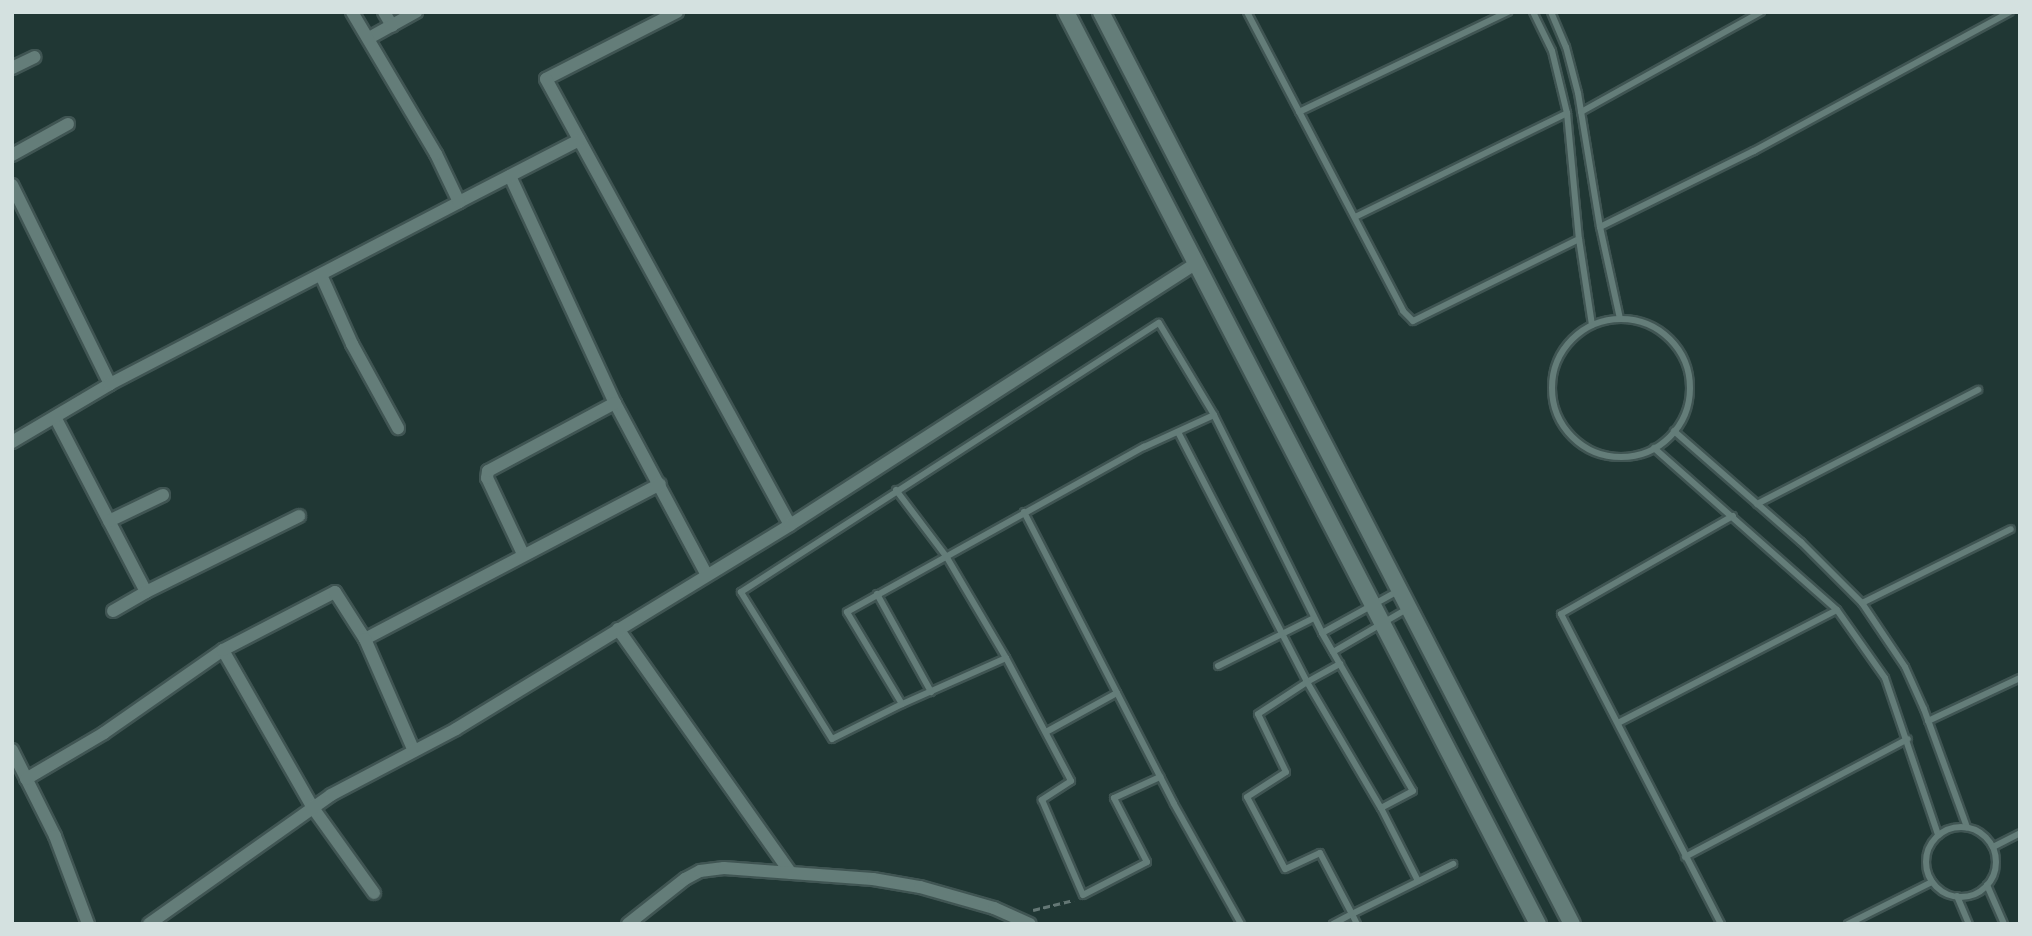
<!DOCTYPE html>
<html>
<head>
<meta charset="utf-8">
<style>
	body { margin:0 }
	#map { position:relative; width:2032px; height:936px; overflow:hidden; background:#203734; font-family:"Open Sans",sans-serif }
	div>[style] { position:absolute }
	.path>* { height:2.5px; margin-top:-1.25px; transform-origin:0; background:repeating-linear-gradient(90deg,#647775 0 7px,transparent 0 10.5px) }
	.roads { filter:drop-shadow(2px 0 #405553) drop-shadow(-2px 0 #405553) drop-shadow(0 2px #405553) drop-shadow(0 -2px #405553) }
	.service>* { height:6px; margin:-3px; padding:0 3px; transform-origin:3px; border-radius:3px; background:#647d79 }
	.service>.ring { margin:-3px; padding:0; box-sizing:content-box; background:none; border:6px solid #647d79; border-radius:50% }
	.minor>* { height:12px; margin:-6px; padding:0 6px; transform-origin:6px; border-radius:6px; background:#647d79 }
	.tertiary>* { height:16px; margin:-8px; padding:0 8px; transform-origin:8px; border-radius:8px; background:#647d79 }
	span { translate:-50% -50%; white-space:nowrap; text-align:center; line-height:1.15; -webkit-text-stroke:5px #203734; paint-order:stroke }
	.frame { position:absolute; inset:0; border:14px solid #d4e1e0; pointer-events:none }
</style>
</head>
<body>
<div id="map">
	<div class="path">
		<i style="left:1033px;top:910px;width:42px;rotate:-13.7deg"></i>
	</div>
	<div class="roads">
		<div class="service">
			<i style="left:1247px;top:12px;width:337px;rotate:62.4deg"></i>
			<i style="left:1403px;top:311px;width:14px;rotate:45deg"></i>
			<i style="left:1413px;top:321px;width:185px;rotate:-26.3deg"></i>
			<i style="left:1533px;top:12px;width:43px;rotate:64deg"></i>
			<i style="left:1552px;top:51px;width:64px;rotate:76.4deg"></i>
			<i style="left:1567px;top:113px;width:127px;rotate:84.6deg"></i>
			<i style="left:1579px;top:239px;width:87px;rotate:81.4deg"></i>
			<i style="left:1551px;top:12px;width:38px;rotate:67deg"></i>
			<i style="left:1566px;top:47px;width:48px;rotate:75.4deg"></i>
			<i style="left:1578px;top:93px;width:136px;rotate:80.7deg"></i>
			<i style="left:1600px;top:227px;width:94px;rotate:77.7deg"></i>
			<i style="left:1299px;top:112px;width:232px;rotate:-25.6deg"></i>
			<i style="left:1581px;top:112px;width:206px;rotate:-29.1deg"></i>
			<i style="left:1355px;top:217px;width:236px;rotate:-26.1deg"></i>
			<i style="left:1600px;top:227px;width:172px;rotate:-26.3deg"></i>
			<i style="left:1754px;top:151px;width:291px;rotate:-28.5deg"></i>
			<i class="ring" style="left:1552px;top:319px;width:132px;height:132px"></i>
			<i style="left:1674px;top:431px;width:169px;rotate:41.2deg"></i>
			<i style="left:1801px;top:542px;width:86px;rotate:45deg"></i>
			<i style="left:1862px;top:603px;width:77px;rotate:56.1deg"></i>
			<i style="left:1905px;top:667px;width:46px;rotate:65.7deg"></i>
			<i style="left:1924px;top:709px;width:126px;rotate:70deg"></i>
			<i style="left:1178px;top:432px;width:281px;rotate:62.7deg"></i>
			<i style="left:1307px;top:682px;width:38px;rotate:-29deg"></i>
			<i style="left:1654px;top:448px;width:244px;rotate:41.5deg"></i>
			<i style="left:1837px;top:610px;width:83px;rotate:54.8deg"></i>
			<i style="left:1885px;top:678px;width:166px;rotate:71.3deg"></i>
			<i style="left:896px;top:490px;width:83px;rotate:52.9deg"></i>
			<i style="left:946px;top:556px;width:118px;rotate:59.5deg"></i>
			<i style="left:1006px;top:658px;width:139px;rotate:62.1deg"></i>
			<i style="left:1071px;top:781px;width:35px;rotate:147deg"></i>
			<i style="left:1042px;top:800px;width:103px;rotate:66.7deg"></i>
			<i style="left:1083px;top:895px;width:72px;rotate:-27.3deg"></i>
			<i style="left:1147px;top:862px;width:72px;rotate:-117.3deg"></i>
			<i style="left:1114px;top:798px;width:51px;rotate:-24.5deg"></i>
			<i style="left:1757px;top:504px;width:249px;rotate:-27.3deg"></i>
			<i style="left:1024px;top:512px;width:328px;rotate:62.8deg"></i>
			<i style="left:1174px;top:804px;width:137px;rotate:60.8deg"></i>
			<i style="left:877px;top:594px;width:112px;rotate:61.1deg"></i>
			<i style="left:1862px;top:603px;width:166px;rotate:-26.4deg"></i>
			<i style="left:1322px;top:633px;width:87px;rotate:-28.9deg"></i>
			<i style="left:1333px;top:652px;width:86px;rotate:-30.2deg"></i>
			<i style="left:1006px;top:658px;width:114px;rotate:156.1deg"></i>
			<i style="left:902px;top:704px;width:107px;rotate:-120.9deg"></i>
			<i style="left:847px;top:612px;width:340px;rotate:-29.1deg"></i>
			<i style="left:1144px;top:447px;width:77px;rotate:-24.6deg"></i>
			<i style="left:1214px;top:415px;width:243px;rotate:63.6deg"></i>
			<i style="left:1322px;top:633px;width:182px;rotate:60.1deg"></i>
			<i style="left:1413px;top:791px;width:36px;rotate:152deg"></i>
			<i style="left:1381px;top:808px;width:82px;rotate:63.1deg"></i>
			<i style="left:1218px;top:666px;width:107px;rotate:-26.6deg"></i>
			<i style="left:902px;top:704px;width:78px;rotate:153.4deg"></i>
			<i style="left:832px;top:739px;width:173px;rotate:-121.8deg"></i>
			<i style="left:741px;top:592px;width:497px;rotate:-32.8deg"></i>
			<i style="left:1159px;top:323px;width:107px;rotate:59.1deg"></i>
			<i style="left:1928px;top:721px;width:102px;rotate:-25.1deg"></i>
			<i style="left:1618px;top:723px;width:246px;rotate:-27.3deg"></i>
			<i style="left:1046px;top:732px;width:81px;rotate:-28.8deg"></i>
			<i class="ring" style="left:1926px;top:827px;width:64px;height:64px"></i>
			<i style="left:1993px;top:847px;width:30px;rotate:-27deg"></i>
			<i style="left:1685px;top:857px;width:252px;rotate:-27.9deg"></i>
			<i style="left:1987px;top:885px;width:43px;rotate:66.4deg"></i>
			<i style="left:1957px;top:896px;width:30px;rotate:67deg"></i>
			<i style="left:1333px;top:924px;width:21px;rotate:-28deg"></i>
			<i style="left:1352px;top:914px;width:69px;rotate:-117.7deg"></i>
			<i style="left:1320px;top:853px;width:38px;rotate:155deg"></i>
			<i style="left:1285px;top:869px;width:81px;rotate:-117.8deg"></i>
			<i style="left:1247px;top:797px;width:46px;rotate:-32.7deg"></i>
			<i style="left:1286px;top:772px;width:64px;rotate:-115.8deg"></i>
			<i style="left:1258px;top:714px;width:59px;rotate:-33.1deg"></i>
			<i style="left:1307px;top:682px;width:146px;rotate:59.6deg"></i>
			<i style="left:1357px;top:924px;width:11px;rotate:-117deg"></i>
			<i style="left:1352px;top:914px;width:113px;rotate:-26.3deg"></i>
			<i style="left:1721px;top:924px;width:349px;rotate:-117.3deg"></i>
			<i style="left:1561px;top:614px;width:198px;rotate:-29.7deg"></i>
			<i style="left:1848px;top:924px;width:94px;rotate:-26.6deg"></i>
		</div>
		<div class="minor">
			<i style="left:384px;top:12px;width:16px;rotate:60deg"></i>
			<i style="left:677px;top:12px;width:147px;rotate:152.9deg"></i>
			<i style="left:546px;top:79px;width:508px;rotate:61.32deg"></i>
			<i style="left:369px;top:38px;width:54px;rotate:-29deg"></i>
			<i style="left:12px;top:68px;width:25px;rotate:-26deg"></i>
			<i style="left:12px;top:155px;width:64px;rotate:-29deg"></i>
			<i style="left:510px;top:176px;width:250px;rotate:65.2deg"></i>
			<i style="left:615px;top:403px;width:195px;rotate:61.9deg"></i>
			<i style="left:12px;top:185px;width:222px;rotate:63.8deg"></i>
			<i style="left:459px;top:202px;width:135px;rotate:-27.3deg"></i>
			<i style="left:321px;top:275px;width:76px;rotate:65.8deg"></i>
			<i style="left:352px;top:344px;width:96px;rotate:61.3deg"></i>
			<i style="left:55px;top:417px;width:197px;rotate:62.5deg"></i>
			<i style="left:146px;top:592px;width:38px;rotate:150deg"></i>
			<i style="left:12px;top:442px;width:114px;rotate:-30.6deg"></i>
			<i style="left:110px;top:384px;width:394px;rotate:-27.5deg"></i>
			<i style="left:459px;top:202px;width:53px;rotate:-115.6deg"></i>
			<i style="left:436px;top:154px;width:165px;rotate:-120.6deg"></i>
			<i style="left:109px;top:521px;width:60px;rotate:-25.7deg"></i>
			<i style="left:523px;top:554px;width:84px;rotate:-115.3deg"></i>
			<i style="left:487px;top:478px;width:7px;rotate:-82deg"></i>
			<i style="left:488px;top:471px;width:144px;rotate:-28.2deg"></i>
			<i style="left:146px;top:592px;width:171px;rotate:-26.4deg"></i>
			<i style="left:618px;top:629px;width:299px;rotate:54.7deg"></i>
			<i style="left:365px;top:639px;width:333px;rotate:-27.7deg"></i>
			<i style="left:12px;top:750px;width:96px;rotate:63.4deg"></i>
			<i style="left:55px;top:836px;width:94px;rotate:69.4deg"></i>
			<i style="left:26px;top:779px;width:91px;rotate:-30.5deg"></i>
			<i style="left:104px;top:733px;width:145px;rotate:-34.9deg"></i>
			<i style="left:374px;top:893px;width:105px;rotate:-125.7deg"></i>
			<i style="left:313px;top:808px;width:182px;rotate:-119.7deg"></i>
			<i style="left:223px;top:650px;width:126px;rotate:-27.4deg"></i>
			<i style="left:335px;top:592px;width:56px;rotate:57.4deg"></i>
			<i style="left:365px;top:639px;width:122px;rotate:66.4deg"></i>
			<i style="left:149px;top:924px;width:223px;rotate:-35.3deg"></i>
			<i style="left:331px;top:795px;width:141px;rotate:-27.8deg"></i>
			<i style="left:456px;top:729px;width:391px;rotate:-31.4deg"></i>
			<i style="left:790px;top:525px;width:480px;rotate:-32.8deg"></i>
			<i style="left:628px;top:924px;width:73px;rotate:-38.3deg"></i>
			<i style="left:685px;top:879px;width:17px;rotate:-28deg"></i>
			<i style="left:700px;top:871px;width:24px;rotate:-7deg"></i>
			<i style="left:724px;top:868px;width:149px;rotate:4.2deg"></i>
			<i style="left:873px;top:879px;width:48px;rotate:9.7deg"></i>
			<i style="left:920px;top:887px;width:77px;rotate:15.8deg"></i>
			<i style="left:994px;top:908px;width:39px;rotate:24deg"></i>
		</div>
		<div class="tertiary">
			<i style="left:1066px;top:12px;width:1027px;rotate:62.64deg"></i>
			<i style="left:1101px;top:12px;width:1026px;rotate:62.69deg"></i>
		</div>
	</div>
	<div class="frame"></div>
</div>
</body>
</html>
